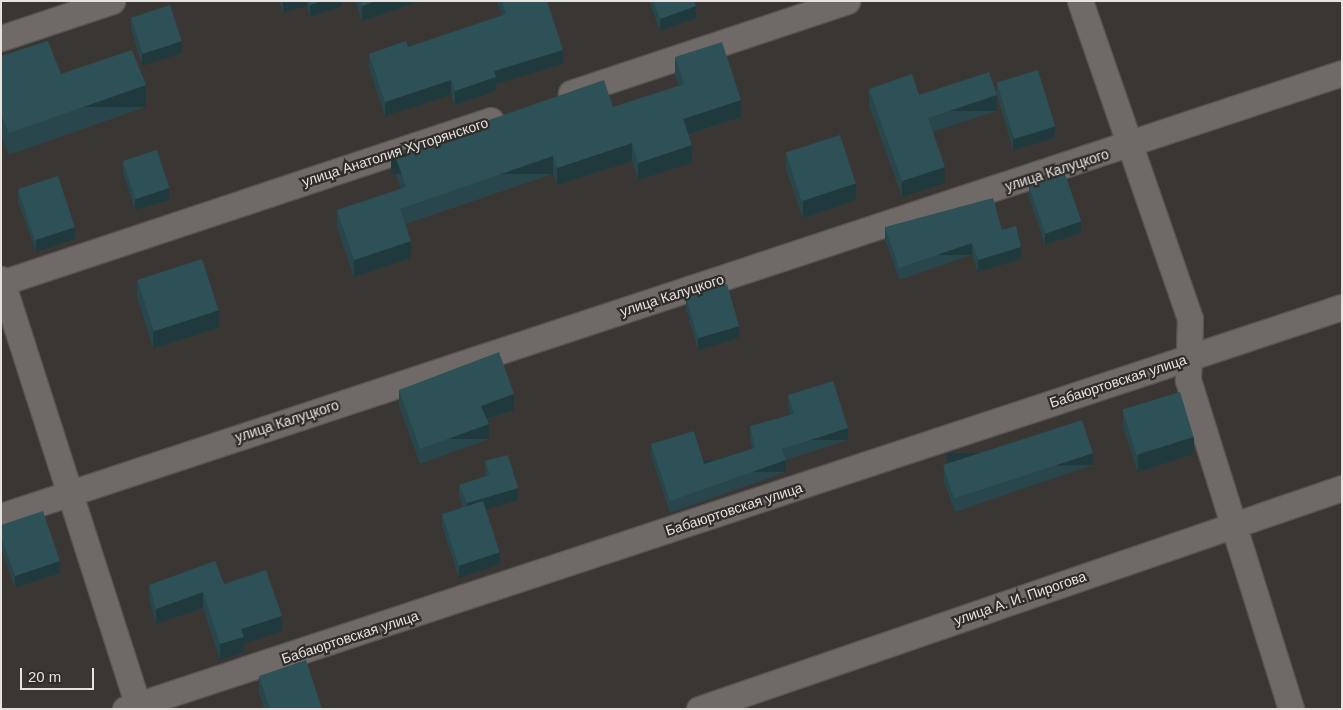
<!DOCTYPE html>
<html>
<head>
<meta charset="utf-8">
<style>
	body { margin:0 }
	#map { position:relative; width:1343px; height:710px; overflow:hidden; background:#3a3634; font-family:Arial,sans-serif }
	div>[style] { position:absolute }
	.roads { filter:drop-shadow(1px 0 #585452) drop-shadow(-1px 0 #585452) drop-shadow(0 1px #585452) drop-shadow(0 -1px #585452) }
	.street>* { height:25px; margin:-12.5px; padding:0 12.5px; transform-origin:12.5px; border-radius:12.5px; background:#6f6a68 }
	.wall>* { inset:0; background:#28464b }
	.shaded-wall>* { inset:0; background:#20393d; transform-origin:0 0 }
	.building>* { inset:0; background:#2e5157; transform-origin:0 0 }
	span { translate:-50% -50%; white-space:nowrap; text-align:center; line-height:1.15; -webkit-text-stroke:4.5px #302c2a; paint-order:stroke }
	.street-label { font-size:14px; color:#e5e2e0 }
	.frame { position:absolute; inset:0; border:2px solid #e5e2e0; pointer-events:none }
	.scale { position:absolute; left:20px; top:668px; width:74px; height:22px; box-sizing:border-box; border:2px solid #e5e2e0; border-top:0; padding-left:6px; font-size:15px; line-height:18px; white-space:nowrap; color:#e5e2e0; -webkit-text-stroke:4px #302c2a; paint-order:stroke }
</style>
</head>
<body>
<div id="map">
	<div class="roads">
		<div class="street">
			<i style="left:1080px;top:1px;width:336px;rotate:70.9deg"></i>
			<i style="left:1190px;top:319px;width:61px;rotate:91.9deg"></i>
			<i style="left:1188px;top:380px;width:345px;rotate:72.6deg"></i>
			<i style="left:1px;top:38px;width:117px;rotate:-18.4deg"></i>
			<i style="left:571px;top:93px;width:291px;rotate:-18.4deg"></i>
			<i style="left:1px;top:279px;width:452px;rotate:72.2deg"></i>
			<i style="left:1px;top:283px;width:516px;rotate:-18.4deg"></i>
			<i style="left:1px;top:516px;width:1412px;rotate:-18.28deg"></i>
			<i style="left:125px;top:709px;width:1282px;rotate:-18.28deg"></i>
			<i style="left:699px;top:709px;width:680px;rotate:-18.97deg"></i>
		</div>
	</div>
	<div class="wall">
		<i style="clip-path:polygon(279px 1px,342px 1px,342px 6px,310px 17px,307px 6px,283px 13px)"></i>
		<i style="clip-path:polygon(355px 1px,422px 1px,362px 21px)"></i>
		<i style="clip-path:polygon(497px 1px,547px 1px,563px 64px,496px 84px,496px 91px,455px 105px,451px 95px,385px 116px,369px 68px,369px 54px,408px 47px,502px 16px)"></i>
		<i style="clip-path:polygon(649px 1px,694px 1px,696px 18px,660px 31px)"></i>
		<i style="clip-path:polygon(131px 17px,182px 53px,142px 66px,131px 29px)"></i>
		<i style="clip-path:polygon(1px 56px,61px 74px,146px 107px,9px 155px,1px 136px)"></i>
		<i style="clip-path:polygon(675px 57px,741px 117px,689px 135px,692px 163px,638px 180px,632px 161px,557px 185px,553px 174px,406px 224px,411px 258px,354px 277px,337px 228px,337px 210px,401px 189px,394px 170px,394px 153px,613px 107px,679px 86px,675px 75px)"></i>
		<i style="clip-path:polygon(997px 82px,1055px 138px,1013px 150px,997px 95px)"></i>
		<i style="clip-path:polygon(869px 89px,919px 95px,997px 111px,933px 132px,945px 183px,902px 197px,869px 105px)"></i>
		<i style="clip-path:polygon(786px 153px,856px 200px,803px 218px,786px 170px)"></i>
		<i style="clip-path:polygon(123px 161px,169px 200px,135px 210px,123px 173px)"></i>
		<i style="clip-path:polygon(1029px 185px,1081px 233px,1045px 245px,1029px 198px)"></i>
		<i style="clip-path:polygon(18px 190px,75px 239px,36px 252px,18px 202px)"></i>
		<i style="clip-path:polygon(885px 227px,1002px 230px,1021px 259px,978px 272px,972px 255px,899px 280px,885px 239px)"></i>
		<i style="clip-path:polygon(137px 280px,219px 328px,153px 348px,137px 297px)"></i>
		<i style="clip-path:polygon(686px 297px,739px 338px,698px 350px,686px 309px)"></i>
		<i style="clip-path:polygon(399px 390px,514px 410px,487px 420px,489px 439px,420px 464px,399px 406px)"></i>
		<i style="clip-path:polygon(788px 395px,848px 440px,786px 460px,786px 472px,670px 513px,651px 456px,651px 444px,704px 464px,752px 449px,750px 438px,750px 426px,790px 415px,788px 407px)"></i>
		<i style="clip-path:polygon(1123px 410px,1194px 454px,1138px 472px,1123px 427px)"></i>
		<i style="clip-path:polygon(485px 461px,518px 500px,486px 510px,500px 564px,459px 578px,442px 526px,442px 514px,463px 507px,459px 497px,459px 485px,486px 476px,485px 474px)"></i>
		<i style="clip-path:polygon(1093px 465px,955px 512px,944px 482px,944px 469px)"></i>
		<i style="clip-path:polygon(1px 525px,60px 573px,15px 588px,1px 548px)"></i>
		<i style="clip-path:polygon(224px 584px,282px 631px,244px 644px,244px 652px,220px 660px,203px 608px,156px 624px,149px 600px,149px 585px)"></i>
		<i style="clip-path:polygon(259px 676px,322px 709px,264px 709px,259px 693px)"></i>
	</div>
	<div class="shaded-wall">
		<i style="clip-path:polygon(283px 1px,307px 1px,307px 6px,283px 13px)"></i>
		<i style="clip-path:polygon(322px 1px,342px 1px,342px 6px,310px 17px,310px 5px)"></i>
		<i style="clip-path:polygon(376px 1px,422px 1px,362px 21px,362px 6px)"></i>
		<i style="clip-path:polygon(696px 6px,696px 18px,660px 31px,660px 19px)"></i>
		<i style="clip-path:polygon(182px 41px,182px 53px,142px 66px,142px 54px)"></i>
		<i style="clip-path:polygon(563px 50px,563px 64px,496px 84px,496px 91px,455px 105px,455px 91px,494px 71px)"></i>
		<i style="clip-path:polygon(451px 80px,451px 95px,385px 116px,385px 102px)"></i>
		<i style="left:146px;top:85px;width:22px;height:145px;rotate:90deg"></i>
		<i style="left:997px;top:95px;width:16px;height:73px;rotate:90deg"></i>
		<i style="clip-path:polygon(741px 100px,741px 117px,683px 136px,683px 119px)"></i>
		<i style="clip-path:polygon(1055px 126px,1055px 138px,1013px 150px,1013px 138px)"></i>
		<i style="clip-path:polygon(632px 143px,632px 161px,557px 185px,557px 168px)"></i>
		<i style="clip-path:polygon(692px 145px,692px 163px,638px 180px,638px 163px)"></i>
		<i style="left:553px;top:156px;width:18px;height:162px;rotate:90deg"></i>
		<i style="clip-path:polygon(945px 167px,945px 183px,902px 197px,902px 181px)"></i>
		<i style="clip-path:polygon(856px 183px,856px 200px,803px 218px,803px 201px)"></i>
		<i style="clip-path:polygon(169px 188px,169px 200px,135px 210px,135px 198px)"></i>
		<i style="clip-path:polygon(1081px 221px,1081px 233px,1045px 245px,1045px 233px)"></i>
		<i style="clip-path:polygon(75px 227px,75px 239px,36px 252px,36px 240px)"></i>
		<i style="clip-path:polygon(411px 241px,411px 258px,354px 277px,354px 260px)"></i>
		<i style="left:972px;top:243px;width:12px;height:77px;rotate:90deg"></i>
		<i style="clip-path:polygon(1021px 247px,1021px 259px,978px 272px,978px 260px)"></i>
		<i style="clip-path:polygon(219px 310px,219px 328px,153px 348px,153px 331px)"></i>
		<i style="clip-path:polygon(739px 326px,739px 338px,698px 350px,698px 338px)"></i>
		<i style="clip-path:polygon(514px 394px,514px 410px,481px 421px,481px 406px)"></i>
		<i style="left:489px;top:424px;width:15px;height:73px;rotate:90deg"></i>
		<i style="left:848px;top:428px;width:12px;height:69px;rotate:90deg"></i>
		<i style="clip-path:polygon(1194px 437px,1194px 454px,1138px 472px,1138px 455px)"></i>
		<i style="left:1093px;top:453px;width:12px;height:146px;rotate:90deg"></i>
		<i style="left:786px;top:460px;width:12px;height:123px;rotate:90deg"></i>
		<i style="clip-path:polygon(518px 488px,518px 500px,467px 516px,467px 503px)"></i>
		<i style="clip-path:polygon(500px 552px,500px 564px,459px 578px,459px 565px)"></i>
		<i style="clip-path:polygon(60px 561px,60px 573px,15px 588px,15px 576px)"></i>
		<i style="clip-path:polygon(203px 592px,203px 608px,156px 624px,156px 609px)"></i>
		<i style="clip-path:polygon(282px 616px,282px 631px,244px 644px,244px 652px,220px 660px,220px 644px,241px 629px)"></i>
	</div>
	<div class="building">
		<i style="clip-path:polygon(309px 1px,322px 1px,310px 5px)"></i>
		<i style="clip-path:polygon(360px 1px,376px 1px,362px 6px)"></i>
		<i style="clip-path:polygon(502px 1px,547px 1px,563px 50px,494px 71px,496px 77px,455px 91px,451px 80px,385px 102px,369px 54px,406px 41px,408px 47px,506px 14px)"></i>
		<i style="clip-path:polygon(653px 1px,694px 1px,696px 6px,660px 19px)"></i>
		<i style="left:170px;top:5px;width:38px;height:41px;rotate:72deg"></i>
		<i style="clip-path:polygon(48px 41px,61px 74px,132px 50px,146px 85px,9px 133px,1px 114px,1px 56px)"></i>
		<i style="clip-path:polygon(722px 42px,741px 100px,683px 119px,692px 145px,638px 163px,632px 143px,557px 168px,553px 156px,400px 209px,411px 241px,354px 260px,337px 210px,406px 187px,394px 153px,604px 80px,613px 107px,684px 84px,675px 57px)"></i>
		<i style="left:1038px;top:70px;width:59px;height:43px;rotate:73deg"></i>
		<i style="clip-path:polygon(989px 72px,997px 95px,928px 118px,945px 167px,902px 181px,869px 89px,912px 74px,919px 95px)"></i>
		<i style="left:840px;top:135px;width:51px;height:57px;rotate:72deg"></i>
		<i style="left:157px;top:150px;width:40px;height:36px;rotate:72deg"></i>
		<i style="left:1065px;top:174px;width:50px;height:38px;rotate:71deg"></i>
		<i style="left:58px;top:176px;width:54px;height:42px;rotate:72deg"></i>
		<i style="clip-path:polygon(993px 198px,1002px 230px,1016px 226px,1021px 247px,978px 260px,972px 243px,899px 268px,885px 227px)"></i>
		<i style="left:202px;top:259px;width:54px;height:68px;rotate:72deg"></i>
		<i style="left:727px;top:284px;width:44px;height:43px;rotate:74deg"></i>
		<i style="clip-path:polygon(499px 352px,514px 394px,481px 406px,489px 424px,420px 449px,399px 390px)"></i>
		<i style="clip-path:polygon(833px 381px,848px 428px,782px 449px,786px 460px,670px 501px,651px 444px,694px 431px,704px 464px,755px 448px,750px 426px,794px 414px,788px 395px)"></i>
		<i style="left:1180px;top:392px;width:47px;height:60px;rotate:73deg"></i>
		<i style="left:1082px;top:420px;width:35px;height:146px;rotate:72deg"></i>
		<i style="clip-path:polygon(508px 455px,518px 488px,467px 503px,459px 485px,490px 475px,485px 461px)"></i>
		<i style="left:483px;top:501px;width:54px;height:43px;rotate:72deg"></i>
		<i style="clip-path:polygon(43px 511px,60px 561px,15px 576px,1px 536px,1px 525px)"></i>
		<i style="clip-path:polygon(215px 561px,224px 584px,266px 570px,282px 616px,241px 629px,244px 637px,220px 644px,203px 592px,156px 609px,149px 585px)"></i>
		<i style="clip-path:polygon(306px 660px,322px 709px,270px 709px,259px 676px)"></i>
	</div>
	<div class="street-label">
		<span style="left:395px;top:152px;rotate:-18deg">улица Анатолия Хуторянского</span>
		<span style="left:1057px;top:170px;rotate:-18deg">улица Калуцкого</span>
		<span style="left:672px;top:295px;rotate:-18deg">улица Калуцкого</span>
		<span style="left:1118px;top:381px;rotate:-18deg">Бабаюртовская улица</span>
		<span style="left:287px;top:421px;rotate:-18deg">улица Калуцкого</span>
		<span style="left:734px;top:509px;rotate:-18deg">Бабаюртовская улица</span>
		<span style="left:1020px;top:598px;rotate:-19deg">улица А. И. Пирогова</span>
		<span style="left:350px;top:637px;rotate:-18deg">Бабаюртовская улица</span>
	</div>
	<div class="frame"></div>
	<div class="scale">20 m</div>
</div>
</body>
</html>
